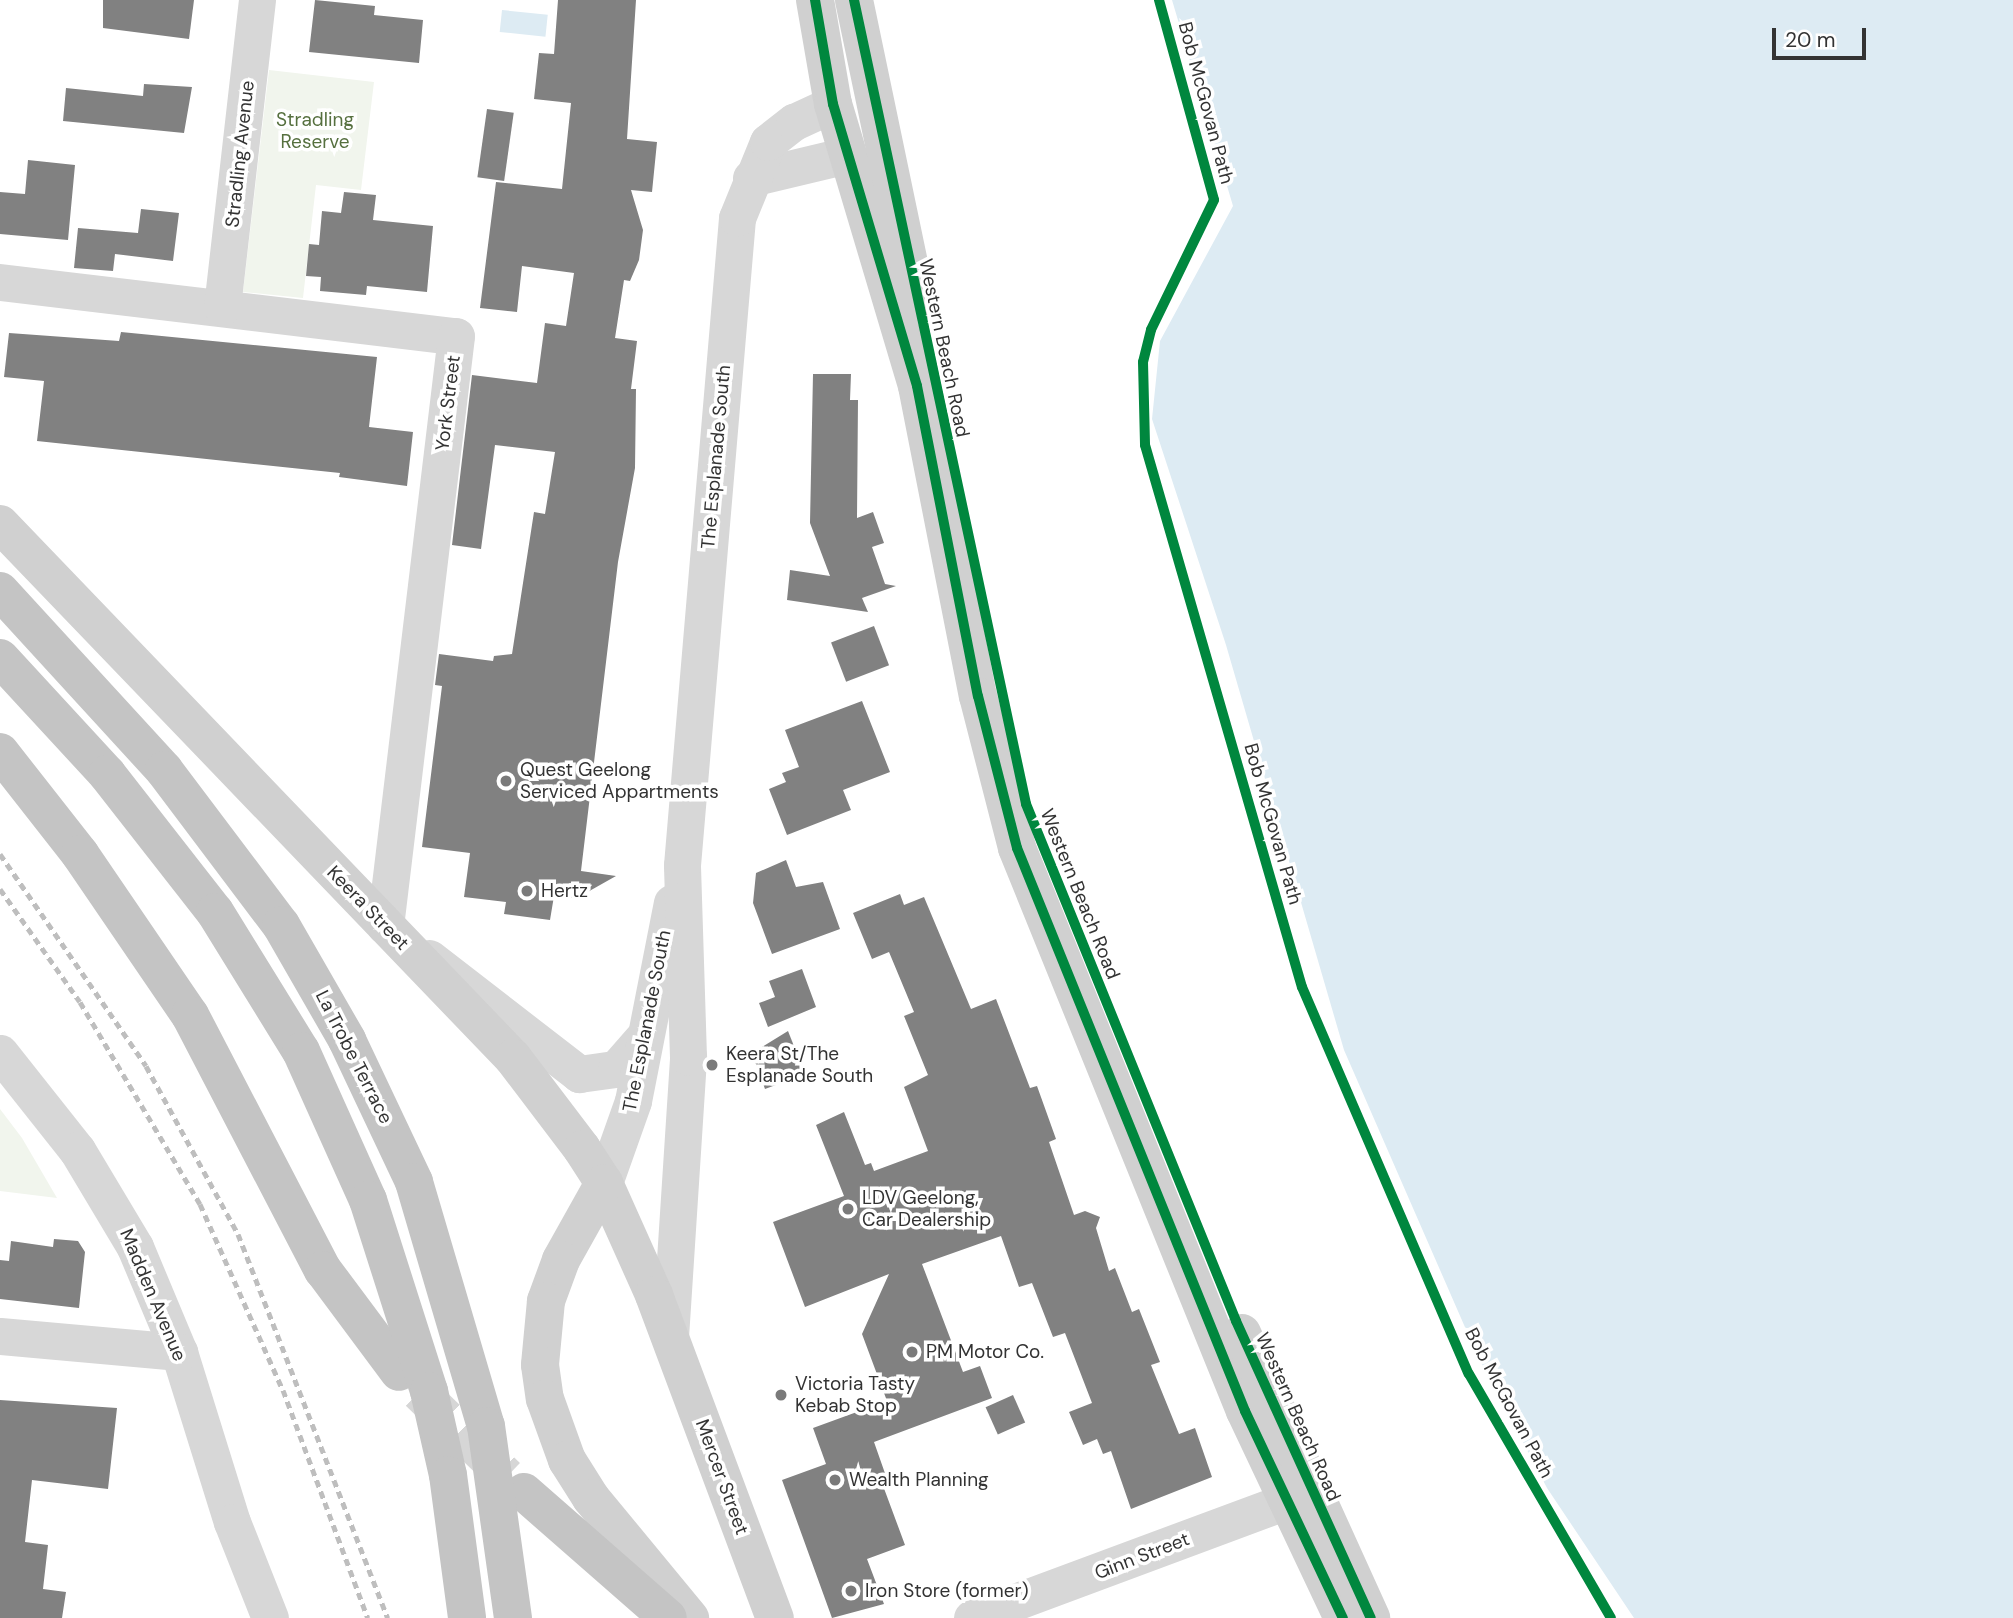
<!DOCTYPE html>
<html>
<head>
<meta charset="utf-8">
<style>
	body { margin:0 }
	#map { position:relative; width:2013px; height:1618px; overflow:hidden; background:#fff; font-family:"DM Sans",sans-serif }
	div>[style] { position:absolute }
	.green>* { inset:0; background:#f1f5ed }
	.water>* { inset:0; background:#ddebf3; transform-origin:0 0 }
	.building>* { inset:0; background:#818181; transform-origin:0 0 }
	.highway-tunnel>* { height:38px; margin-top:-19px; transform-origin:0; background:repeating-linear-gradient(90deg,#d6d6d6 0 38px,transparent 0 57px) }
	.street>* { height:37px; margin:-18.5px; padding:0 18.5px; transform-origin:18.5px; border-radius:18.5px; background:#d7d7d7 }
	.secondary>* { height:38px; margin:-19px; padding:0 19px; transform-origin:19px; border-radius:19px; background:#d0d0d0 }
	.highway>* { height:38px; margin:-19px; padding:0 19px; transform-origin:19px; border-radius:19px; background:#c4c4c4 }
	.rail>* { height:5px; margin-top:-2.5px; transform-origin:0; background:repeating-linear-gradient(90deg,#bebebe 0 7px,transparent 0 12px) }
	.highway-bridge>* { height:38px; margin:-19px; padding:0 19px; transform-origin:19px; border-radius:19px; background:#c4c4c4 }
	.cycleway>* { height:10px; margin:-5px; padding:0 5px; transform-origin:5px; border-radius:5px; background:#00873e }
	.dots>* { width:19px; height:19px; translate:-50% -50%; box-sizing:border-box; border:4px solid #fff; border-radius:50% }
	span { translate:-50% -50%; white-space:nowrap; text-align:center; line-height:1.15; -webkit-text-stroke:7px #fff; paint-order:stroke }
	.street-label { font-size:19px; color:#333 }
	.park-label { font-size:19px; color:#56703f }
	.poi-label { font-size:19px; color:#333 }
	.left { translate:0 -50%; text-align:left }
	.scale { position:absolute; left:1772px; top:28px; width:94px; height:32px; box-sizing:border-box; border:4px solid #333; border-top:0; padding-left:9px; font-size:21px; line-height:24px; white-space:nowrap; color:#333; -webkit-text-stroke:5px #fff; paint-order:stroke }
</style>
</head>
<body>
<div id="map">
	<div class="green">
		<i style="clip-path:polygon(269px 70px,374px 82px,361px 190px,316px 185px,303px 298px,243px 292px)"></i>
		<i style="clip-path:polygon(0 1109px,22px 1138px,57px 1198px,0 1191px)"></i>
	</div>
	<div class="water">
		<i style="clip-path:polygon(1172px 0,2013px 0,2013px 1618px,1634px 1618px,1547px 1488px,1478px 1357px,1344px 1050px,1226px 645px,1152px 419px,1160px 341px,1233px 206px)"></i>
		<i style="left:502px;top:10px;width:46px;height:22px;rotate:6deg"></i>
	</div>
	<div class="building">
		<i style="clip-path:polygon(103px 0,194px 0,189px 39px,103px 28px)"></i>
		<i style="clip-path:polygon(315px 0,375px 6px,374px 15px,423px 20px,419px 63px,309px 52px)"></i>
		<i style="clip-path:polygon(558px 0,636px 0,627px 139px,657px 142px,652px 192px,631px 190px,643px 230px,639px 260px,630px 281px,624px 280px,615px 338px,637px 341px,631px 389px,636px 389px,635px 468px,618px 562px,581px 871px,616px 876px,577px 898px,554px 896px,550px 920px,504px 914px,506px 902px,464px 897px,470px 853px,422px 847px,442px 686px,435px 685px,439px 654px,493px 661px,494px 656px,512px 654px,534px 512px,545px 514px,555px 452px,495px 445px,481px 549px,452px 545px,472px 375px,537px 383px,545px 323px,566px 326px,574px 273px,522px 266px,517px 312px,480px 308px,496px 182px,562px 189px,571px 103px,534px 99px,539px 53px,554px 54px)"></i>
		<i style="clip-path:polygon(144px 84px,192px 87px,184px 133px,63px 121px,66px 88px,143px 96px)"></i>
		<i style="left:487px;top:109px;width:27px;height:69px;rotate:8deg"></i>
		<i style="clip-path:polygon(28px 160px,75px 165px,68px 240px,0 234px,0 192px,25px 194px)"></i>
		<i style="clip-path:polygon(344px 192px,376px 195px,373px 220px,433px 226px,427px 292px,367px 286px,366px 295px,320px 291px,321px 277px,306px 276px,309px 244px,319px 245px,322px 211px,341px 213px)"></i>
		<i style="clip-path:polygon(141px 209px,179px 213px,173px 261px,115px 254px,113px 271px,74px 268px,78px 228px,138px 233px)"></i>
		<i style="clip-path:polygon(121px 332px,377px 357px,369px 427px,413px 432px,407px 486px,339px 477px,340px 473px,37px 441px,44px 381px,4px 377px,9px 333px,119px 341px)"></i>
		<i style="clip-path:polygon(813px 374px,851px 374px,850px 400px,858px 400px,857px 518px,873px 512px,884px 543px,872px 547px,885px 584px,896px 586px,862px 598px,868px 612px,787px 600px,790px 570px,830px 576px,810px 523px)"></i>
		<i style="left:874px;top:626px;width:42px;height:46px;rotate:69deg"></i>
		<i style="clip-path:polygon(862px 701px,890px 772px,843px 790px,851px 810px,787px 835px,769px 789px,786px 782px,782px 773px,799px 767px,785px 730px)"></i>
		<i style="clip-path:polygon(786px 860px,796px 887px,823px 882px,840px 929px,772px 954px,753px 903px,756px 873px)"></i>
		<i style="clip-path:polygon(900px 894px,904px 905px,924px 897px,971px 1009px,996px 999px,1030px 1088px,1037px 1086px,1056px 1139px,1049px 1142px,1074px 1215px,1085px 1211px,1100px 1217px,1096px 1228px,1109px 1271px,1115px 1268px,1132px 1312px,1139px 1309px,1160px 1362px,1151px 1365px,1179px 1434px,1195px 1428px,1212px 1477px,1131px 1509px,1111px 1451px,1103px 1454px,1097px 1439px,1083px 1445px,1069px 1412px,1092px 1403px,1065px 1333px,1053px 1337px,1032px 1283px,1019px 1287px,1001px 1236px,922px 1264px,963px 1372px,980px 1366px,992px 1398px,874px 1442px,887px 1479px,882px 1483px,905px 1545px,867px 1559px,884px 1604px,832px 1618px,782px 1480px,826px 1464px,813px 1428px,887px 1401px,862px 1334px,889px 1274px,805px 1307px,773px 1222px,844px 1196px,816px 1125px,844px 1112px,865px 1165px,871px 1163px,874px 1171px,928px 1151px,904px 1087px,928px 1075px,904px 1016px,914px 1012px,889px 952px,872px 959px,853px 913px)"></i>
		<i style="clip-path:polygon(802px 969px,816px 1007px,768px 1027px,759px 1003px,775px 997px,769px 981px)"></i>
		<i style="clip-path:polygon(788px 1031px,805px 1074px,765px 1089px,752px 1053px)"></i>
		<i style="clip-path:polygon(54px 1239px,78px 1241px,85px 1252px,79px 1308px,0 1299px,0 1260px,9px 1261px,11px 1241px,53px 1247px)"></i>
		<i style="left:1013px;top:1395px;width:30px;height:30px;rotate:66deg"></i>
		<i style="clip-path:polygon(0 1400px,117px 1408px,108px 1489px,32px 1480px,25px 1542px,48px 1545px,43px 1589px,66px 1592px,62px 1618px,0 1618px)"></i>
	</div>
	<div class="highway-tunnel">
		<i style="left:419px;top:1392px;width:122px;rotate:44deg"></i>
	</div>
	<div class="street">
		<i style="left:751px;top:178px;width:99px;rotate:-13.5deg"></i>
		<i style="left:0;top:282px;width:459px;rotate:6.8deg"></i>
		<i style="left:456px;top:336px;width:594px;rotate:96.86deg"></i>
		<i style="left:222px;top:307px;width:309px;rotate:-83.5deg"></i>
		<i style="left:429px;top:958px;width:190px;rotate:37.7deg"></i>
		<i style="left:579px;top:1074px;width:37px;rotate:-8deg"></i>
		<i style="left:616px;top:1069px;width:40px;rotate:-49deg"></i>
		<i style="left:0;top:1053px;width:124px;rotate:51.6deg"></i>
		<i style="left:77px;top:1150px;width:113px;rotate:59.1deg"></i>
		<i style="left:135px;top:1247px;width:114px;rotate:67.3deg"></i>
		<i style="left:179px;top:1352px;width:178px;rotate:72.7deg"></i>
		<i style="left:232px;top:1522px;width:103px;rotate:68.4deg"></i>
		<i style="left:604px;top:1183px;width:87px;rotate:-70.5deg"></i>
		<i style="left:633px;top:1101px;width:202px;rotate:-78.9deg"></i>
		<i style="left:0;top:1336px;width:180px;rotate:5.1deg"></i>
		<i style="left:670px;top:1337px;width:281px;rotate:-86.3deg"></i>
		<i style="left:688px;top:1057px;width:192px;rotate:-91.8deg"></i>
		<i style="left:682px;top:865px;width:649px;rotate:-85.14deg"></i>
		<i style="left:737px;top:218px;width:82px;rotate:-67.8deg"></i>
		<i style="left:768px;top:142px;width:33px;rotate:-38deg"></i>
		<i style="left:794px;top:122px;width:43px;rotate:-24.8deg"></i>
		<i style="left:972px;top:1618px;width:362px;rotate:-20.4deg"></i>
	</div>
	<div class="secondary">
		<i style="left:815px;top:0;width:106px;rotate:80.2deg"></i>
		<i style="left:833px;top:104px;width:294px;rotate:73.4deg"></i>
		<i style="left:917px;top:386px;width:316px;rotate:78.9deg"></i>
		<i style="left:978px;top:696px;width:157px;rotate:75.6deg"></i>
		<i style="left:1017px;top:848px;width:607px;rotate:67.95deg"></i>
		<i style="left:1245px;top:1411px;width:229px;rotate:64.7deg"></i>
		<i style="left:854px;top:0;width:309px;rotate:78.2deg"></i>
		<i style="left:0;top:524px;width:740px;rotate:46.15deg"></i>
		<i style="left:513px;top:1058px;width:114px;rotate:52.8deg"></i>
		<i style="left:582px;top:1149px;width:40px;rotate:57.1deg"></i>
		<i style="left:604px;top:1183px;width:123px;rotate:65.9deg"></i>
		<i style="left:654px;top:1295px;width:345px;rotate:69.5deg"></i>
		<i style="left:604px;top:1183px;width:88px;rotate:119.2deg"></i>
		<i style="left:561px;top:1260px;width:44px;rotate:110.1deg"></i>
		<i style="left:546px;top:1301px;width:64px;rotate:95.4deg"></i>
		<i style="left:540px;top:1365px;width:34px;rotate:82deg"></i>
		<i style="left:545px;top:1399px;width:65px;rotate:70.2deg"></i>
		<i style="left:567px;top:1460px;width:45px;rotate:57.7deg"></i>
		<i style="left:591px;top:1498px;width:156px;rotate:50.5deg"></i>
		<i style="left:1242px;top:1333px;width:313px;rotate:65.6deg"></i>
	</div>
	<div class="highway">
		<i style="left:0;top:591px;width:243px;rotate:47.5deg"></i>
		<i style="left:164px;top:770px;width:194px;rotate:53deg"></i>
		<i style="left:281px;top:925px;width:133px;rotate:60.1deg"></i>
		<i style="left:347px;top:1040px;width:157px;rotate:64.7deg"></i>
		<i style="left:0;top:658px;width:158px;rotate:47.3deg"></i>
		<i style="left:107px;top:774px;width:175px;rotate:52deg"></i>
		<i style="left:215px;top:912px;width:163px;rotate:58.3deg"></i>
		<i style="left:301px;top:1051px;width:163px;rotate:65.8deg"></i>
		<i style="left:0;top:752px;width:130px;rotate:51.9deg"></i>
		<i style="left:80px;top:854px;width:195px;rotate:55.7deg"></i>
		<i style="left:190px;top:1015px;width:288px;rotate:62.5deg"></i>
		<i style="left:323px;top:1270px;width:127px;rotate:53.3deg"></i>
		<i style="left:524px;top:1492px;width:191px;rotate:41.2deg"></i>
	</div>
	<div class="rail">
		<i style="left:0;top:854px;width:257px;rotate:55.4deg"></i>
		<i style="left:146px;top:1066px;width:192px;rotate:61.3deg"></i>
		<i style="left:238px;top:1234px;width:412px;rotate:68.7deg"></i>
		<i style="left:0;top:889px;width:138px;rotate:54.7deg"></i>
		<i style="left:80px;top:1002px;width:235px;rotate:59.3deg"></i>
		<i style="left:200px;top:1204px;width:204px;rotate:66deg"></i>
		<i style="left:283px;top:1390px;width:243px;rotate:69.6deg"></i>
	</div>
	<div class="highway-bridge">
		<i style="left:414px;top:1182px;width:254px;rotate:73.6deg"></i>
		<i style="left:486px;top:1426px;width:194px;rotate:82deg"></i>
		<i style="left:368px;top:1200px;width:201px;rotate:72.3deg"></i>
		<i style="left:429px;top:1391px;width:86px;rotate:77.3deg"></i>
		<i style="left:448px;top:1475px;width:144px;rotate:82.4deg"></i>
	</div>
	<div class="cycleway">
		<i style="left:815px;top:0;width:106px;rotate:80.2deg"></i>
		<i style="left:833px;top:104px;width:294px;rotate:73.4deg"></i>
		<i style="left:917px;top:386px;width:316px;rotate:78.9deg"></i>
		<i style="left:978px;top:696px;width:157px;rotate:75.6deg"></i>
		<i style="left:1017px;top:848px;width:607px;rotate:67.95deg"></i>
		<i style="left:1245px;top:1411px;width:229px;rotate:64.7deg"></i>
		<i style="left:854px;top:0;width:822px;rotate:77.92deg"></i>
		<i style="left:1026px;top:804px;width:558px;rotate:67.89deg"></i>
		<i style="left:1236px;top:1321px;width:326px;rotate:65.6deg"></i>
		<i style="left:1159px;top:0;width:207px;rotate:74.6deg"></i>
		<i style="left:1214px;top:200px;width:144px;rotate:115.9deg"></i>
		<i style="left:1151px;top:330px;width:33px;rotate:104deg"></i>
		<i style="left:1143px;top:362px;width:83px;rotate:88.6deg"></i>
		<i style="left:1145px;top:445px;width:564px;rotate:73.85deg"></i>
		<i style="left:1302px;top:987px;width:421px;rotate:66.7deg"></i>
		<i style="left:1469px;top:1374px;width:282px;rotate:59.8deg"></i>
	</div>
	<div class="dots">
		<i style="left:506px;top:781px;background:#7a7a7a"></i>
		<i style="left:527px;top:891px;background:#7a7a7a"></i>
		<i style="left:712px;top:1065px;background:#7a7a7a"></i>
		<i style="left:848px;top:1209px;background:#7a7a7a"></i>
		<i style="left:912px;top:1352px;background:#7a7a7a"></i>
		<i style="left:781px;top:1395px;background:#7a7a7a"></i>
		<i style="left:835px;top:1480px;background:#7a7a7a"></i>
		<i style="left:851px;top:1591px;background:#7a7a7a"></i>
	</div>
	<div class="street-label">
		<span style="left:1206px;top:103px;rotate:75deg">Bob McGovan Path</span>
		<span style="left:240px;top:154px;rotate:-84deg">Stradling Avenue</span>
		<span style="left:944px;top:348px;rotate:78deg">Western Beach Road</span>
		<span style="left:448px;top:403px;rotate:-83deg">York Street</span>
		<span style="left:716px;top:457px;rotate:-85deg">The Esplanade South</span>
		<span style="left:1273px;top:824px;rotate:74deg">Bob McGovan Path</span>
		<span style="left:1080px;top:894px;rotate:68deg">Western Beach Road</span>
		<span style="left:368px;top:908px;rotate:46deg">Keera Street</span>
		<span style="left:647px;top:1021px;rotate:-79deg">The Esplanade South</span>
		<span style="left:354px;top:1057px;rotate:63deg">La Trobe Terrace</span>
		<span style="left:153px;top:1295px;rotate:67deg">Madden Avenue</span>
		<span style="left:1509px;top:1403px;rotate:62deg">Bob McGovan Path</span>
		<span style="left:1298px;top:1417px;rotate:66deg">Western Beach Road</span>
		<span style="left:722px;top:1477px;rotate:70deg">Mercer Street</span>
		<span style="left:1142px;top:1556px;rotate:-21deg">Ginn Street</span>
	</div>
	<div class="park-label">
		<span style="left:315px;top:131px">Stradling<br>Reserve</span>
	</div>
	<div class="poi-label">
		<span class="left" style="left:520px;top:781px">Quest Geelong<br>Serviced Appartments</span>
		<span class="left" style="left:541px;top:891px">Hertz</span>
		<span class="left" style="left:726px;top:1065px">Keera St/The<br>Esplanade South</span>
		<span class="left" style="left:862px;top:1209px">LDV Geelong,<br>Car Dealership</span>
		<span class="left" style="left:926px;top:1352px">PM Motor Co.</span>
		<span class="left" style="left:795px;top:1395px">Victoria Tasty<br>Kebab Stop</span>
		<span class="left" style="left:849px;top:1480px">Wealth Planning</span>
		<span class="left" style="left:865px;top:1591px">Iron Store (former)</span>
	</div>
	<div class="scale">20 m</div>
</div>
</body>
</html>
